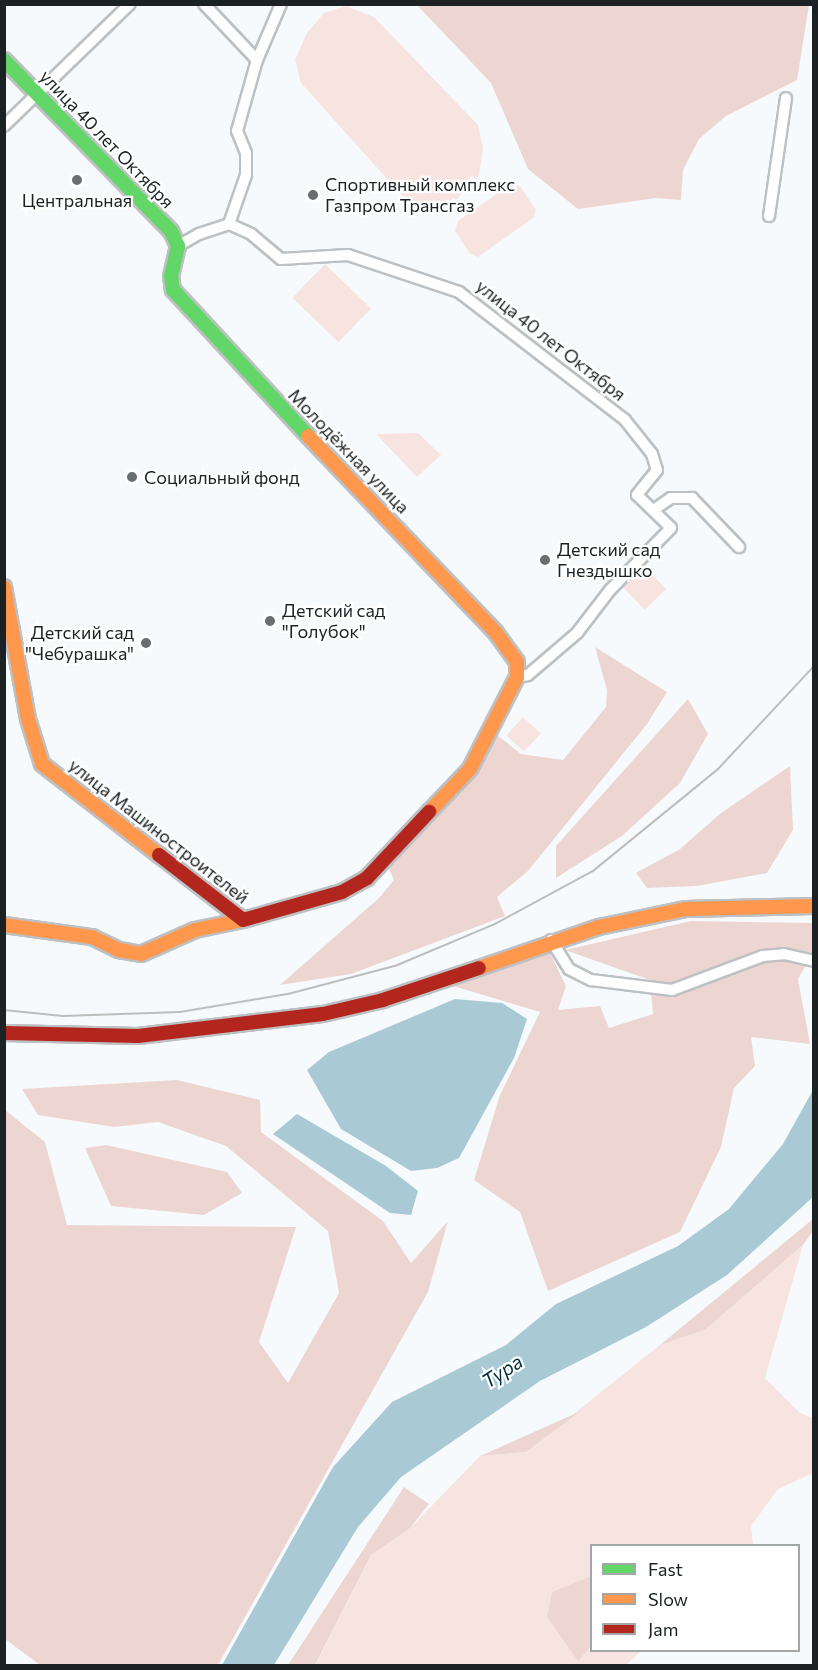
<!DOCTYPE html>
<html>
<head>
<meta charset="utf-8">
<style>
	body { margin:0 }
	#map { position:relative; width:818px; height:1670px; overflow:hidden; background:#f7fafc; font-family:Commissioner,sans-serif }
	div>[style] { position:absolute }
	.green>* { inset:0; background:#f7e4e0; transform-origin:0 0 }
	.forest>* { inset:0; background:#edd6d1 }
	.water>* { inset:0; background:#a9c9d5 }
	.roads { filter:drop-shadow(2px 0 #bdc1c3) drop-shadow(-2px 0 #bdc1c3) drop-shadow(0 2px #bdc1c3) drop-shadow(0 -2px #bdc1c3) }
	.street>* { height:10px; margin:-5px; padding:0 5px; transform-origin:5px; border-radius:5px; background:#fefeff }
	.fast>* { height:14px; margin:-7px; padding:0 7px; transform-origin:7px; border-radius:7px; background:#63d668 }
	.slow>* { height:14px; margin:-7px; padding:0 7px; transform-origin:7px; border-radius:7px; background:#ff974d }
	.jam>* { height:14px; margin:-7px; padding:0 7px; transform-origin:7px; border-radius:7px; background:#b3261e }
	.rail>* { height:2px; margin:-1px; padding:0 1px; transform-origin:1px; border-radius:1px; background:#bcbdbd }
	.dots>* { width:16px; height:16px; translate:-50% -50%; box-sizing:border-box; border:3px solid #fff; border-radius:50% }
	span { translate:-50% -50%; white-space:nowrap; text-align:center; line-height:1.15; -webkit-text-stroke:4.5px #fff; paint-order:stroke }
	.street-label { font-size:18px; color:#1c2224 }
	.poi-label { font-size:18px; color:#1c2224 }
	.left { translate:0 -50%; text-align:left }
	.right { translate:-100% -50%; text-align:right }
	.water-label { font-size:20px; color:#032f3b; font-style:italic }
	.frame { position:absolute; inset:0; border:6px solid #1c2224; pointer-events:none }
	.legend { position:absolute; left:590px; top:1544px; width:210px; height:108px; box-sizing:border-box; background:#fff; border:2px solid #a4a7a7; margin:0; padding:8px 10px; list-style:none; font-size:18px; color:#1c2224 }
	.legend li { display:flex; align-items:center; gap:12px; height:30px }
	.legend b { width:30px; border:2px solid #a4a7a7 }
</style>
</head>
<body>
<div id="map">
	<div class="green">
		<i style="clip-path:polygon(346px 6px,374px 17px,478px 125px,483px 148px,479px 175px,457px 199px,435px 202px,406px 200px,301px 83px,295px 60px,307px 33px,324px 13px)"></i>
		<i style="clip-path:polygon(511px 184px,520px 186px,536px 210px,533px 218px,478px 257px,470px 254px,455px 231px,458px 221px)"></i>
		<i style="left:325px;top:264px;width:64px;height:47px;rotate:44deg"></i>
		<i style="clip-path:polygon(418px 433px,441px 455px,417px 477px,376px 434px)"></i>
		<i style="left:644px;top:566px;width:32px;height:30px;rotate:46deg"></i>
		<i style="left:523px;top:717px;width:24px;height:25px;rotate:42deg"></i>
		<i style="clip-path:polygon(803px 1245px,765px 1378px,800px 1413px,813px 1418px,813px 1473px,778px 1489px,751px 1526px,753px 1545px,592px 1546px,592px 1650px,641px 1651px,626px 1665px,315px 1666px,371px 1555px,409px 1529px,480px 1456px,526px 1452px,660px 1345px,705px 1330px)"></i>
	</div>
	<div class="forest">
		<i style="clip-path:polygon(417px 5px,809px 5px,797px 80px,726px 116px,699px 139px,683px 170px,681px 200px,656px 198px,578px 209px,528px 169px,491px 83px)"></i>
		<i style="clip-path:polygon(595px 647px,667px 692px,647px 724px,528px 871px,497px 897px,505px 916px,351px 974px,280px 985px,379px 898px,394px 880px,387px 864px,470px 781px,492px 731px,521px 754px,563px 760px,606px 707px,607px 690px)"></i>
		<i style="clip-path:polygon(688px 699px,708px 734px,680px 783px,622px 836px,556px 878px,556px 846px)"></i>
		<i style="clip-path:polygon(790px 766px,793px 830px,767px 873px,697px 886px,647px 888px,636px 873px,680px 849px,721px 813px)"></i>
		<i style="clip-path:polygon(691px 921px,813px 923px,813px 953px,798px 979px,810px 1044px,751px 1037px,755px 1066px,734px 1088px,721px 1147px,680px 1232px,548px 1291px,520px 1212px,474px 1180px,500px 1095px,540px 1012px,453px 986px,548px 949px,566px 986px,558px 1010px,600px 1006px,609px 1028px,653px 1014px,650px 980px,565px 950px)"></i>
		<i style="clip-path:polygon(177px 1080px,260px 1100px,261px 1132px,383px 1221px,411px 1263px,448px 1221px,428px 1292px,218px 1665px,40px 1665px,5px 1639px,5px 1110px,45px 1142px,67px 1225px,296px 1227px,259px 1342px,288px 1383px,339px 1293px,328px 1231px,226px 1146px,158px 1122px,114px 1127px,38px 1115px,22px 1089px)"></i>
		<i style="clip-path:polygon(106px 1145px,227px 1172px,242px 1193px,204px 1215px,111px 1206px,85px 1148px)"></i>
		<i style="clip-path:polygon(813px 1219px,813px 1231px,803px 1245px,705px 1330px,660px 1345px)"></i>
		<i style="clip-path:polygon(579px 1412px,526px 1452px,480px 1456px)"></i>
		<i style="clip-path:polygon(404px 1487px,429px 1504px,409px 1529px,371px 1555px,315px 1665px,288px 1665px)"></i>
		<i style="clip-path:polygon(591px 1576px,591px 1646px,578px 1661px,547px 1617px,552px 1592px)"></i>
	</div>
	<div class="water">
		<i style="clip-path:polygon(455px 999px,502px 1003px,527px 1019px,514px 1058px,459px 1158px,437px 1168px,411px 1171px,341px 1129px,307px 1070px,329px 1052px)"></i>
		<i style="clip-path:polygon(813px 1090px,813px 1197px,727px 1275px,646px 1327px,540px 1381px,401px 1477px,358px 1527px,274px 1665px,222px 1665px,333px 1467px,392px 1402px,506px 1345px,556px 1304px,678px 1246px,729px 1209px,783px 1144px)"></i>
		<i style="clip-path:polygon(297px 1114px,386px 1166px,418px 1191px,411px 1215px,390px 1213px,273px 1134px)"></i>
	</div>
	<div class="roads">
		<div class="street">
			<i style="left:204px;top:4px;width:77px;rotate:46.6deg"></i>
			<i style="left:4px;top:126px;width:175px;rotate:-44.1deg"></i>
			<i style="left:769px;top:216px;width:119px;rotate:-81.8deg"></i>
			<i style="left:229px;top:224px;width:24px;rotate:24deg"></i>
			<i style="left:251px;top:234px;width:39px;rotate:40deg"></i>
			<i style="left:281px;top:259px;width:67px;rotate:-3.4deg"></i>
			<i style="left:348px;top:255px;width:117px;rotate:18.4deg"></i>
			<i style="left:459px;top:292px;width:210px;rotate:37.6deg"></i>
			<i style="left:625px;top:420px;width:43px;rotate:51.5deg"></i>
			<i style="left:652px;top:454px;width:17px;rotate:73deg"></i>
			<i style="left:657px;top:470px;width:32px;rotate:129deg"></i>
			<i style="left:637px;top:495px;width:47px;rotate:44.1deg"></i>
			<i style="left:671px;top:528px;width:87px;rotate:134.5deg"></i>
			<i style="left:610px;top:590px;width:54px;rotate:127.5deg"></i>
			<i style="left:577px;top:633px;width:65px;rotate:139.4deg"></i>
			<i style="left:528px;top:675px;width:11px;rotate:170deg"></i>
			<i style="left:229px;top:224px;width:52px;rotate:-70.9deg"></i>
			<i style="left:246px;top:175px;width:22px;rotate:-90deg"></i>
			<i style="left:246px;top:153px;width:24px;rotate:-112deg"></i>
			<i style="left:237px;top:131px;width:74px;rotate:-74.3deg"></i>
			<i style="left:257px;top:60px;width:61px;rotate:-66.8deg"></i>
			<i style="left:178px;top:246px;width:24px;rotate:-30deg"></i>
			<i style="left:199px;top:234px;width:32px;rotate:-18deg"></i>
			<i style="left:655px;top:509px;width:19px;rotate:-35deg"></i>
			<i style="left:671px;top:498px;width:21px"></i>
			<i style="left:692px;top:498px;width:68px;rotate:46.2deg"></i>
			<i style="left:551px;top:940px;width:34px;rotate:58deg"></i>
			<i style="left:569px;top:969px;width:25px;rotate:27deg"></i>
			<i style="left:591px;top:980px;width:82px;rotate:7deg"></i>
			<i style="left:672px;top:990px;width:97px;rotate:-20.5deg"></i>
			<i style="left:763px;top:956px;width:21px;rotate:-5deg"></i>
			<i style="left:784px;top:954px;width:31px;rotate:13deg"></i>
		</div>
		<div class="fast">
			<i style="left:4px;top:60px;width:239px;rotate:45.7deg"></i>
			<i style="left:171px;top:231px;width:17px;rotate:65deg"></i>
			<i style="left:178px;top:246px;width:31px;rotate:103deg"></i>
			<i style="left:171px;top:276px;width:14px;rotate:82deg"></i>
			<i style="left:173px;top:290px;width:199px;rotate:47.2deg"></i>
		</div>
		<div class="slow">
			<i style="left:308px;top:436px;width:272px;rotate:46.3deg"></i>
			<i style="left:496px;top:633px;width:36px;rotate:54deg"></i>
			<i style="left:517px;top:662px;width:15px;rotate:90deg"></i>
			<i style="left:517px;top:677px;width:103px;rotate:117.1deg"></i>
			<i style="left:470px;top:769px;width:59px;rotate:133.6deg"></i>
			<i style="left:4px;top:587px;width:134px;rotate:79.7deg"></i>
			<i style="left:28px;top:719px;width:47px;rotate:72.7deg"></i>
			<i style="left:42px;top:764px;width:148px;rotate:37.9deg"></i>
			<i style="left:4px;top:925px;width:89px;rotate:7.8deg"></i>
			<i style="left:92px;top:937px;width:30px;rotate:26deg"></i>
			<i style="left:119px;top:950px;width:22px;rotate:10deg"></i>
			<i style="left:141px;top:954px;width:59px;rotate:-24deg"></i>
			<i style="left:195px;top:930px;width:49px;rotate:-11.8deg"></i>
			<i style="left:479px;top:968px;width:127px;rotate:-18.9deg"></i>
			<i style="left:599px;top:927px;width:89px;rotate:-11.7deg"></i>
			<i style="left:686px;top:909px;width:128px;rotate:-1.3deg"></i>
		</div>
		<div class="jam">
			<i style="left:159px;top:855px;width:106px;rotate:37.7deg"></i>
			<i style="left:243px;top:920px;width:103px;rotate:-15.8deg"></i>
			<i style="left:342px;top:892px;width:29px;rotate:-29deg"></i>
			<i style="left:367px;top:878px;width:91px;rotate:-46.8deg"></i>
			<i style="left:4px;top:1033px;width:134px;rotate:1.3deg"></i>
			<i style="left:138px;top:1036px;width:186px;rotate:-6.8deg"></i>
			<i style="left:323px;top:1014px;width:62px;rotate:-13.1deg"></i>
			<i style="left:383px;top:1000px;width:101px;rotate:-18.4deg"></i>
		</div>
	</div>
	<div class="rail">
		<i style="left:4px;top:1010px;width:59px;rotate:5.8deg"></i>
		<i style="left:63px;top:1016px;width:117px;rotate:-2deg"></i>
		<i style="left:180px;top:1012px;width:109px;rotate:-9.5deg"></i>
		<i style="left:288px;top:994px;width:111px;rotate:-14.7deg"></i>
		<i style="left:395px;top:966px;width:108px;rotate:-22.8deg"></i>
		<i style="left:495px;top:924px;width:111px;rotate:-28.4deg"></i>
		<i style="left:593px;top:871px;width:161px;rotate:-39.2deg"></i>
		<i style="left:718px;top:769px;width:141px;rotate:-47deg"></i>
	</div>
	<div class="dots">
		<i style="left:77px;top:180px;background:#696e70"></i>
		<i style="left:313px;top:195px;background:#696e70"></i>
		<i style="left:132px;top:477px;background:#696e70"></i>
		<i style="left:545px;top:560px;background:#696e70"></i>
		<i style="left:270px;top:621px;background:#696e70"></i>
		<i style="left:146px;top:643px;background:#696e70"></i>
	</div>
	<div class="street-label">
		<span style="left:107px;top:139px;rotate:46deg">улица 40 лет Октября</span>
		<span style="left:551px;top:340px;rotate:38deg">улица 40 лет Октября</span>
		<span style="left:349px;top:451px;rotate:46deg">Молодёжная улица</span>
		<span style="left:159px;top:831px;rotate:38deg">улица Машиностроителей</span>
	</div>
	<div class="poi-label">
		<span class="left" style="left:325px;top:195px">Спортивный комплекс<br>Газпром Трансгаз</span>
		<span style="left:77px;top:200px">Центральная</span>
		<span class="left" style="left:144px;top:477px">Социальный фонд</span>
		<span class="left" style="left:557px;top:560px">Детский сад<br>Гнездышко</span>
		<span class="left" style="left:282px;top:621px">Детский сад<br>"Голубок"</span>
		<span class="right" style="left:134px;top:643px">Детский сад<br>"Чебурашка"</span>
	</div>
	<div class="water-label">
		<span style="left:502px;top:1371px;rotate:-33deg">Тура</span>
	</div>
	<div class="frame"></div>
	<ul class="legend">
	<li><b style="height:8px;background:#63d668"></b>Fast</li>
	<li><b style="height:8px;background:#ff974d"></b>Slow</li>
	<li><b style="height:8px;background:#b3261e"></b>Jam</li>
	</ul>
</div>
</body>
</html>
